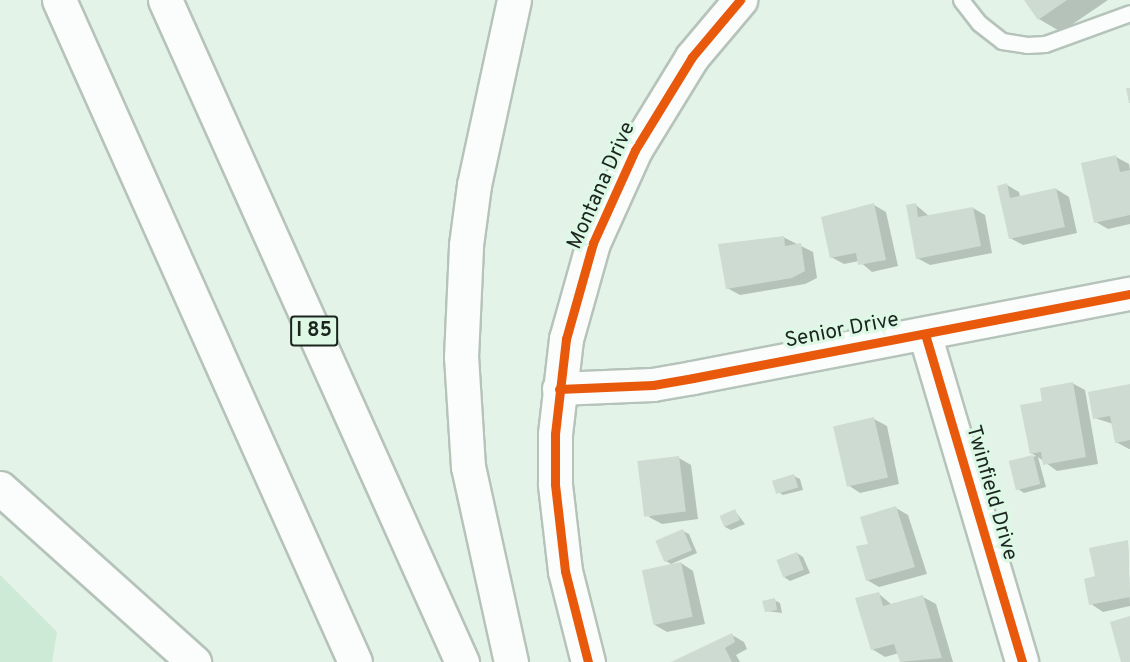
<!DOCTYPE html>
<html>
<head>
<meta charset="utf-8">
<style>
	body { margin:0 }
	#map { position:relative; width:1130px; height:662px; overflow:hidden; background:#e3f3e8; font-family:Overpass,sans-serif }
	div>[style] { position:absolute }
	.green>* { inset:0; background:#ccead5 }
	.shadow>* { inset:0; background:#0003 }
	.building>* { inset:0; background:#cedbd2; transform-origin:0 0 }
	.roads { filter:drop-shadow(2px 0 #b6c3ba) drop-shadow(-2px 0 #b6c3ba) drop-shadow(0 2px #b6c3ba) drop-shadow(0 -2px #b6c3ba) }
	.lane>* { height:15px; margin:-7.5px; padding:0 7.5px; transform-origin:7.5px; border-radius:7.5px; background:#fbfdfc }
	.street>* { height:32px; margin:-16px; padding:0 16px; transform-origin:16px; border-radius:16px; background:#fbfdfc }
	.secondary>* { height:33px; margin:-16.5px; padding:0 16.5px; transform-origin:16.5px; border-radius:16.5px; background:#fbfdfc }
	.highway>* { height:33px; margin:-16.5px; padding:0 16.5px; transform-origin:16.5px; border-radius:16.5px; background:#fbfdfc }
	.cycleway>* { height:9px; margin:-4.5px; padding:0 4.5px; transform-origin:4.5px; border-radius:4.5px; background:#e8590c }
	span { translate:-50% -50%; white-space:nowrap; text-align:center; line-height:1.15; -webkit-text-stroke:6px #ddf9e6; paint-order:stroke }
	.shield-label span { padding:2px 4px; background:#ddf9e6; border:2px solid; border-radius:4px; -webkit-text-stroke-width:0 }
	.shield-label { font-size:20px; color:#1b251e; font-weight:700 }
	.street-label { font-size:21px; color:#1b251e }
</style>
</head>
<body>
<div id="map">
	<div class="green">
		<i style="clip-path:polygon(0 575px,57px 632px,52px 662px,0 662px)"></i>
	</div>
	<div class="shadow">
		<i style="clip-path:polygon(1026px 0,1108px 0,1061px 32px,1039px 19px)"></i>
		<i style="clip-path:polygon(1116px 157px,1129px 164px,1130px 170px,1130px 224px,1108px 229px,1096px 222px)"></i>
		<i style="clip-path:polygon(1007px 185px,1019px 192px,1020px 197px,1056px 189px,1069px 197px,1077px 233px,1023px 245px,1010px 238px)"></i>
		<i style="clip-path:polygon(874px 205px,886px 212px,898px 266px,872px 272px,859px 261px,844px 264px,831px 257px)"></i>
		<i style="clip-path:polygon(916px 205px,929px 216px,973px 208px,985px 215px,992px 253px,930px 265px,917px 258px)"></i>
		<i style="clip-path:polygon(783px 237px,813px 252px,817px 278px,805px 284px,740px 295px,727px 288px)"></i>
		<i style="clip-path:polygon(1072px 383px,1085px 390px,1098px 464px,1057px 471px,1038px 457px,1046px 487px,1024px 493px,1018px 489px,1010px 464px,1036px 456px,1031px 453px,1044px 402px)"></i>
		<i style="clip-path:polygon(1130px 385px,1130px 449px,1129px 449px,1116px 442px,1113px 424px,1095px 418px)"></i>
		<i style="clip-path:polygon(874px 419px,887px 426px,899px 484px,860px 493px,848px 485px)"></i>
		<i style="clip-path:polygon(679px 458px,691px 465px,698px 519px,662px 524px,649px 517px)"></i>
		<i style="clip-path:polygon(794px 476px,800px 479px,803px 490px,783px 495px,777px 491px)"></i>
		<i style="clip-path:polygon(896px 508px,908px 515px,927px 574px,879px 587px,867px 580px,870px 545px)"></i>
		<i style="clip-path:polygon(735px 511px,745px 524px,731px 530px,725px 527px)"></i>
		<i style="clip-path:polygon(683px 531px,689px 534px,697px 553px,671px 564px,664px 560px)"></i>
		<i style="clip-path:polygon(1128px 541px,1130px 606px,1103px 612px,1091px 604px)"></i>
		<i style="clip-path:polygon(797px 553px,803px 557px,810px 573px,790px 581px,784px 577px)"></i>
		<i style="clip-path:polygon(681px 563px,693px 571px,705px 624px,667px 632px,655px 625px)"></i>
		<i style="clip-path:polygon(878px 593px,892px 605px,923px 597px,936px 604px,953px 662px,902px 662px,899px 653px,885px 657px,872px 649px)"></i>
		<i style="clip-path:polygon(774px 600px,780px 603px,782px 613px,766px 611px)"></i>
		<i style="clip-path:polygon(732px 635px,744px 642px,747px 649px,736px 655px,740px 662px,676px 662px)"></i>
	</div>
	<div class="building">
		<i style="clip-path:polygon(1024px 0,1067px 0,1038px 20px)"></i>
		<i style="clip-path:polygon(1126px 88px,1130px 88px,1130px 103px,1129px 103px)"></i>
		<i style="clip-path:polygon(1116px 155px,1120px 172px,1130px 170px,1130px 215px,1094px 223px,1081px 163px)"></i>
		<i style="clip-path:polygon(1007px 183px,1010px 198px,1056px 188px,1065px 227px,1009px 239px,997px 186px)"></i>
		<i style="clip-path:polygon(874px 203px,886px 260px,858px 265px,856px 253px,830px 258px,821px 217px)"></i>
		<i style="clip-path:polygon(916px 203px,918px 217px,973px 207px,981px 246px,916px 259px,906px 205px)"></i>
		<i style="clip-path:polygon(784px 236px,785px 246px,801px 243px,805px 271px,792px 278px,726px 289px,718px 244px)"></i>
		<i style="clip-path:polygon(1073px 382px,1086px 457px,1043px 465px,1041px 452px,1030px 454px,1020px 405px,1042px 401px,1040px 388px)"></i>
		<i style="clip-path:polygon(1130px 384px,1130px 440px,1115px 443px,1110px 416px,1093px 419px,1088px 392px)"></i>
		<i style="left:874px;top:417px;width:62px;height:42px;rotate:77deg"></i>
		<i style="left:1033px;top:455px;width:30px;height:25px;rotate:76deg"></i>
		<i style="left:679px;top:456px;width:56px;height:42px;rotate:83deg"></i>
		<i style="left:794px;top:474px;width:14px;height:23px;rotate:73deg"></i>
		<i style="clip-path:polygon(896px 506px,915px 567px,866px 581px,856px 546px,868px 544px,860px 517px)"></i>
		<i style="left:735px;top:509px;width:12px;height:17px;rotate:66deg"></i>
		<i style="left:683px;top:529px;width:23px;height:30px;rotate:67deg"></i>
		<i style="clip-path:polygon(1128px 540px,1130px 597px,1089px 605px,1084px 579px,1095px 576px,1089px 548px)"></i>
		<i style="left:797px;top:552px;width:19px;height:22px;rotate:69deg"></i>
		<i style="left:681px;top:562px;width:56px;height:40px;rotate:78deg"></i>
		<i style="clip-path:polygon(879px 592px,883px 606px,923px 595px,942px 658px,900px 662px,894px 644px,871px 650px,855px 598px)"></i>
		<i style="clip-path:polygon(775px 598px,777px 610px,765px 612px,762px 601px)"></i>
		<i style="clip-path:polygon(1130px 616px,1130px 662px,1121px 662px,1110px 622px)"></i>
		<i style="clip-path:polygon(732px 633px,735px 642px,725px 648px,732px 662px,671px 662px)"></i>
	</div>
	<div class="roads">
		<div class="lane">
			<i style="left:961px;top:0;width:29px;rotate:52deg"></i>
			<i style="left:979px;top:23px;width:29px;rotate:38deg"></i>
			<i style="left:1002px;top:41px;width:25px;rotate:9deg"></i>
			<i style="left:1027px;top:45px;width:18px;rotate:-3deg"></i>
			<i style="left:1045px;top:44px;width:90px;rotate:-20deg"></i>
		</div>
		<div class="street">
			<i style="left:925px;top:334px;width:342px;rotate:73.5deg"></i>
			<i style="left:559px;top:389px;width:94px;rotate:-2.4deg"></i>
			<i style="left:653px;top:385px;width:41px;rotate:-9.9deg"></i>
			<i style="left:693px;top:378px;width:445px;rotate:-10.9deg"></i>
		</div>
		<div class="secondary">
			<i style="left:588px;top:662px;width:94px;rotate:-104.2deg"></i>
			<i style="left:565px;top:571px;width:88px;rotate:-96.6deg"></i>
			<i style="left:555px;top:484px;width:50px;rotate:-90deg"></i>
			<i style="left:555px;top:434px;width:96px;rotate:-83.4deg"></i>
			<i style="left:566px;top:339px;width:100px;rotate:-74.3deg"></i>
			<i style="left:593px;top:243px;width:102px;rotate:-65.7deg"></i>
			<i style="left:635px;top:150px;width:109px;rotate:-58.5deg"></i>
			<i style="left:692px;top:57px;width:75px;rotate:-49.9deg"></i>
		</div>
		<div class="highway">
			<i style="left:59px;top:0;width:725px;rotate:65.91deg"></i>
			<i style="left:165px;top:0;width:726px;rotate:65.84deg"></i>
			<i style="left:0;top:488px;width:261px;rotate:41.9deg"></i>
			<i style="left:511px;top:662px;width:200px;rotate:-102.4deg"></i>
			<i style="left:468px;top:467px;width:110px;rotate:-93.6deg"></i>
			<i style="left:461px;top:357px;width:112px;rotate:-87.4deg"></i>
			<i style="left:466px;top:245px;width:61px;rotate:-82.4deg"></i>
			<i style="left:474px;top:185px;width:189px;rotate:-77.8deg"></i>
		</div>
	</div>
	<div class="cycleway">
		<i style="left:925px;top:334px;width:342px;rotate:73.5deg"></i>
		<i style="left:559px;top:389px;width:94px;rotate:-2.4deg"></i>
		<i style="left:653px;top:385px;width:41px;rotate:-9.9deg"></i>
		<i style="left:693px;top:378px;width:445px;rotate:-10.9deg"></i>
		<i style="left:588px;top:662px;width:94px;rotate:-104.2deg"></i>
		<i style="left:565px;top:571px;width:88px;rotate:-96.6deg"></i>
		<i style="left:555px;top:484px;width:50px;rotate:-90deg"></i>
		<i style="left:555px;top:434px;width:96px;rotate:-83.4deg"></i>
		<i style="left:566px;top:339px;width:100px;rotate:-74.3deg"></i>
		<i style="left:593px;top:243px;width:102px;rotate:-65.7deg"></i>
		<i style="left:635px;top:150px;width:109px;rotate:-58.5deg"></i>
		<i style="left:692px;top:57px;width:75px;rotate:-49.9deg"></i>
	</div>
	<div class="shield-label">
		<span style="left:314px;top:331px">I 85</span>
	</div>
	<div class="street-label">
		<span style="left:602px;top:186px;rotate:-66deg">Montana Drive</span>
		<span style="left:842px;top:331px;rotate:-11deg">Senior Drive</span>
		<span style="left:991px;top:493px;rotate:74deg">Twinfield Drive</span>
	</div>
</div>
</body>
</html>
